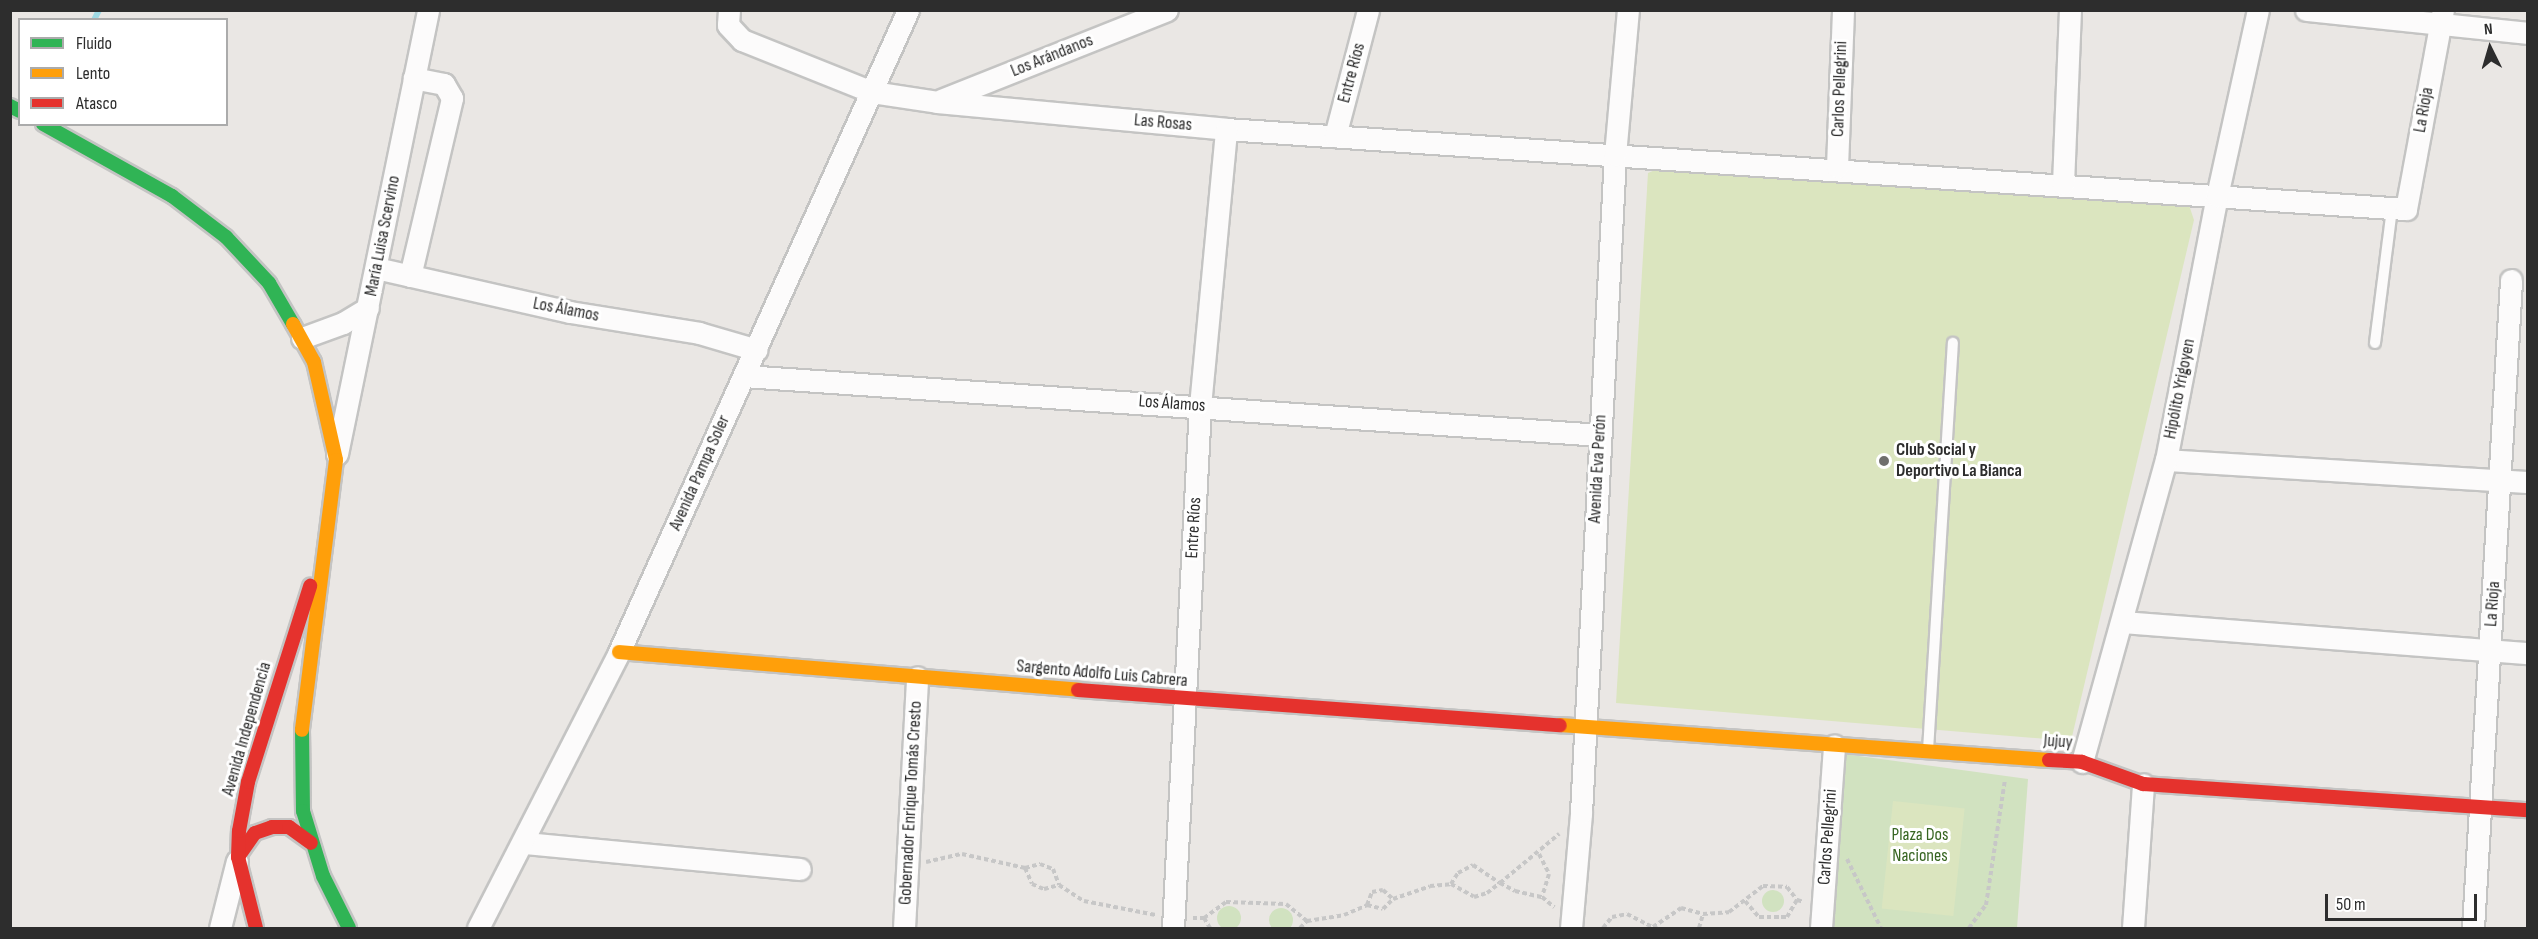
<!DOCTYPE html>
<html>
<head>
<meta charset="utf-8">
<style>
	body { margin:0 }
	#map { position:relative; width:2538px; height:939px; overflow:hidden; background:#eae7e4; font-family:"Sofia Sans Condensed",sans-serif }
	div>[style] { position:absolute }
	.green>* { inset:0; background:#d1e2c0 }
	.round { border-radius:50% }
	.pitch>* { inset:0; background:#dbe5bf; transform-origin:0 0 }
	.stream>* { height:6px; margin:-3px; padding:0 3px; transform-origin:3px; border-radius:3px; background:#9fdae4 }
	.path>* { height:4px; margin-top:-2px; transform-origin:0; background:repeating-linear-gradient(90deg,#c7c7c7 0 4.5px,transparent 0 7.5px) }
	.roads { filter:drop-shadow(2px 0 #c4c4c3) drop-shadow(-2px 0 #c4c4c3) drop-shadow(0 2px #c4c4c3) drop-shadow(0 -2px #c4c4c3) }
	.lane>* { height:10px; margin:-5px; padding:0 5px; transform-origin:5px; border-radius:5px; background:#fcfbfb }
	.street>* { height:21px; margin:-10.5px; padding:0 10.5px; transform-origin:10.5px; border-radius:10.5px; background:#fcfbfb }
	.fast>* { height:14px; margin:-7px; padding:0 7px; transform-origin:7px; border-radius:7px; background:#30b455 }
	.slow>* { height:14px; margin:-7px; padding:0 7px; transform-origin:7px; border-radius:7px; background:#ff9f0a }
	.jam>* { height:14px; margin:-7px; padding:0 7px; transform-origin:7px; border-radius:7px; background:#e5322d }
	.dots>* { width:16px; height:16px; translate:-50% -50%; box-sizing:border-box; border:3px solid #fff; border-radius:50% }
	span { translate:-50% -50%; white-space:nowrap; text-align:center; line-height:1.15; -webkit-text-stroke:6px #fff; paint-order:stroke }
	.street-label { font-size:18px; color:#2d2d2d }
	.poi-label { font-size:18px; color:#2d2d2d; font-weight:700 }
	.left { translate:0 -50%; text-align:left }
	.park-label { font-size:18px; color:#376522 }
	.frame { position:absolute; inset:0; border:12px solid #2d2d2d; pointer-events:none }
	.legend { position:absolute; left:18px; top:18px; width:210px; height:108px; box-sizing:border-box; background:#fff; border:2px solid #ababab; margin:0; padding:8px 10px; list-style:none; font-size:18px; color:#2d2d2d }
	.legend li { display:flex; align-items:center; gap:12px; height:30px }
	.legend b { width:30px; border:2px solid #ababab }
	.north { position:absolute; left:2460px; top:18px; width:60px; height:60px; -webkit-text-stroke:4px #fff; paint-order:stroke; rotate:355deg; font-size:16px; font-weight:700; line-height:24px; text-align:center; color:#2d2d2d }
	.north::after { content:''; display:block; margin:auto; width:21px; height:27px; background:#2d2d2d; clip-path:polygon(50% 0,100% 100%,50% 72%,0 100%) }
	.scale { position:absolute; left:2325px; top:894px; width:152px; height:27px; box-sizing:border-box; border:3px solid #2d2d2d; border-top:0; padding-left:8px; font-size:18px; line-height:21px; white-space:nowrap; color:#2d2d2d; -webkit-text-stroke:4px #fff; paint-order:stroke }
</style>
</head>
<body>
<div id="map">
	<div class="green">
		<i style="clip-path:polygon(1844px 754px,2028px 779px,2017px 928px,1832px 928px)"></i>
		<i class="round" style="left:1762px;top:890px;width:22px;height:22px"></i>
		<i class="round" style="left:1217px;top:906px;width:24px;height:24px"></i>
		<i class="round" style="left:1269px;top:908px;width:24px;height:24px"></i>
	</div>
	<div class="pitch">
		<i style="clip-path:polygon(1669px 164px,2188px 202px,2194px 220px,2071px 741px,1616px 703px,1648px 173px)"></i>
		<i style="left:1893px;top:801px;width:72px;height:108px;rotate:6deg"></i>
	</div>
	<div class="stream">
		<i style="left:94px;top:20px;width:11px;rotate:-63deg"></i>
	</div>
	<div class="path">
		<i style="left:1539px;top:854px;width:22px;rotate:63deg"></i>
		<i style="left:1549px;top:874px;width:24px;rotate:107deg"></i>
		<i style="left:1847px;top:859px;width:77px;rotate:63.8deg"></i>
		<i style="left:926px;top:862px;width:37px;rotate:-13deg"></i>
		<i style="left:962px;top:854px;width:65px;rotate:12.5deg"></i>
		<i style="left:1025px;top:868px;width:17px;rotate:66deg"></i>
		<i style="left:1032px;top:884px;width:13px;rotate:23deg"></i>
		<i style="left:1044px;top:889px;width:16px;rotate:-15deg"></i>
		<i style="left:1059px;top:885px;width:30px;rotate:33deg"></i>
		<i style="left:1084px;top:901px;width:73px;rotate:11deg"></i>
		<i style="left:1025px;top:868px;width:16px;rotate:-15deg"></i>
		<i style="left:1040px;top:864px;width:14px;rotate:21deg"></i>
		<i style="left:1053px;top:869px;width:17px;rotate:69deg"></i>
		<i style="left:1451px;top:884px;width:13px;rotate:-58deg"></i>
		<i style="left:1458px;top:873px;width:17px;rotate:-28deg"></i>
		<i style="left:1473px;top:865px;width:32px;rotate:34deg"></i>
		<i style="left:1500px;top:883px;width:77px;rotate:-39.7deg"></i>
		<i style="left:1745px;top:901px;width:21px;rotate:49deg"></i>
		<i style="left:1759px;top:917px;width:28px"></i>
		<i style="left:1787px;top:917px;width:20px;rotate:-60deg"></i>
		<i style="left:1367px;top:905px;width:14px;rotate:-69deg"></i>
		<i style="left:1372px;top:892px;width:11px;rotate:-10deg"></i>
		<i style="left:1383px;top:890px;width:13px;rotate:42deg"></i>
		<i style="left:1193px;top:918px;width:11px"></i>
		<i style="left:1204px;top:918px;width:12px;rotate:59deg"></i>
		<i style="left:1204px;top:918px;width:27px;rotate:-36deg"></i>
		<i style="left:1226px;top:902px;width:60px;rotate:1.9deg"></i>
		<i style="left:1286px;top:904px;width:27px;rotate:39deg"></i>
		<i style="left:1300px;top:928px;width:10px;rotate:-45deg"></i>
		<i style="left:1307px;top:921px;width:37px;rotate:-9deg"></i>
		<i style="left:1344px;top:915px;width:25px;rotate:-23deg"></i>
		<i style="left:1367px;top:905px;width:16px;rotate:14deg"></i>
		<i style="left:1383px;top:909px;width:14px;rotate:-45deg"></i>
		<i style="left:1393px;top:899px;width:39px;rotate:-19deg"></i>
		<i style="left:1430px;top:886px;width:21px;rotate:-5deg"></i>
		<i style="left:1451px;top:884px;width:26px;rotate:29deg"></i>
		<i style="left:1474px;top:897px;width:14px;rotate:-17deg"></i>
		<i style="left:1487px;top:893px;width:16px;rotate:-38deg"></i>
		<i style="left:1500px;top:883px;width:17px;rotate:28deg"></i>
		<i style="left:1515px;top:891px;width:28px;rotate:13deg"></i>
		<i style="left:1542px;top:897px;width:16px;rotate:40deg"></i>
		<i style="left:1603px;top:928px;width:14px;rotate:-51deg"></i>
		<i style="left:1612px;top:917px;width:15px;rotate:-11deg"></i>
		<i style="left:1627px;top:914px;width:29px;rotate:27deg"></i>
		<i style="left:1653px;top:927px;width:34px;rotate:-34deg"></i>
		<i style="left:1681px;top:908px;width:23px;rotate:15deg"></i>
		<i style="left:1703px;top:914px;width:26px;rotate:-4deg"></i>
		<i style="left:1729px;top:912px;width:43px;rotate:-37.4deg"></i>
		<i style="left:1763px;top:886px;width:24px;rotate:2deg"></i>
		<i style="left:1787px;top:887px;width:16px;rotate:52deg"></i>
		<i style="left:1797px;top:900px;width:7px;rotate:16deg"></i>
		<i style="left:1699px;top:928px;width:15px;rotate:-74deg"></i>
		<i style="left:1969px;top:928px;width:29px;rotate:-54deg"></i>
		<i style="left:1986px;top:905px;width:127px;rotate:-81.4deg"></i>
	</div>
	<div class="roads">
		<div class="lane">
			<i style="left:2375px;top:343px;width:136px;rotate:-82.8deg"></i>
			<i style="left:1928px;top:750px;width:408px;rotate:-86.5deg"></i>
		</div>
		<div class="street">
			<i style="left:729px;top:10px;width:15px;rotate:94deg"></i>
			<i style="left:728px;top:25px;width:21px;rotate:47deg"></i>
			<i style="left:742px;top:40px;width:140px;rotate:21.8deg"></i>
			<i style="left:872px;top:92px;width:66px;rotate:8.7deg"></i>
			<i style="left:937px;top:102px;width:290px;rotate:5.3deg"></i>
			<i style="left:1226px;top:129px;width:1183px;rotate:3.88deg"></i>
			<i style="left:2406px;top:209px;width:202px;rotate:-79.5deg"></i>
			<i style="left:2306px;top:10px;width:223px;rotate:5.9deg"></i>
			<i style="left:941px;top:100px;width:243px;rotate:-21.7deg"></i>
			<i style="left:1335px;top:136px;width:130px;rotate:-75.3deg"></i>
			<i style="left:1837px;top:167px;width:157px;rotate:-87.8deg"></i>
			<i style="left:2063px;top:184px;width:174px;rotate:-87.7deg"></i>
			<i style="left:376px;top:268px;width:199px;rotate:12.8deg"></i>
			<i style="left:570px;top:312px;width:131px;rotate:9.2deg"></i>
			<i style="left:699px;top:333px;width:60px;rotate:16.3deg"></i>
			<i style="left:410px;top:276px;width:183px;rotate:-76.7deg"></i>
			<i style="left:452px;top:98px;width:16px;rotate:-120deg"></i>
			<i style="left:444px;top:84px;width:31px;rotate:-169deg"></i>
			<i style="left:302px;top:338px;width:44px;rotate:-20.1deg"></i>
			<i style="left:343px;top:323px;width:29px;rotate:-31deg"></i>
			<i style="left:744px;top:376px;width:858px;rotate:3.94deg"></i>
			<i style="left:337px;top:454px;width:453px;rotate:-78.4deg"></i>
			<i style="left:2166px;top:460px;width:363px;rotate:3.5deg"></i>
			<i style="left:2123px;top:622px;width:406px;rotate:4.4deg"></i>
			<i style="left:2082px;top:762px;width:313px;rotate:-74.5deg"></i>
			<i style="left:2166px;top:460px;width:269px;rotate:-79.1deg"></i>
			<i style="left:2217px;top:196px;width:190px;rotate:-77.6deg"></i>
			<i style="left:525px;top:843px;width:276px;rotate:5.4deg"></i>
			<i style="left:220px;top:928px;width:69px;rotate:-75.8deg"></i>
			<i style="left:478px;top:928px;width:310px;rotate:-62.9deg"></i>
			<i style="left:619px;top:652px;width:704px;rotate:-65.76deg"></i>
			<i style="left:904px;top:928px;width:251px;rotate:-87deg"></i>
			<i style="left:1173px;top:928px;width:523px;rotate:-87.04deg"></i>
			<i style="left:1200px;top:406px;width:278px;rotate:-84.6deg"></i>
			<i style="left:1571px;top:928px;width:115px;rotate:-85deg"></i>
			<i style="left:1581px;top:813px;width:659px;rotate:-87.04deg"></i>
			<i style="left:1615px;top:155px;width:146px;rotate:-84.9deg"></i>
			<i style="left:1821px;top:928px;width:183px;rotate:-85.9deg"></i>
			<i style="left:2133px;top:928px;width:144px;rotate:-86deg"></i>
			<i style="left:2473px;top:928px;width:649px;rotate:-86.64deg"></i>
		</div>
		<div class="fast">
			<i style="left:10px;top:106px;width:11px;rotate:27deg"></i>
			<i style="left:43px;top:124px;width:148px;rotate:29.2deg"></i>
			<i style="left:172px;top:196px;width:68px;rotate:37.2deg"></i>
			<i style="left:226px;top:237px;width:63px;rotate:46.9deg"></i>
			<i style="left:269px;top:283px;width:48px;rotate:59.7deg"></i>
			<i style="left:302px;top:730px;width:81px;rotate:89.3deg"></i>
			<i style="left:303px;top:811px;width:68px;rotate:72.9deg"></i>
			<i style="left:323px;top:876px;width:58px;rotate:63.4deg"></i>
		</div>
		<div class="slow">
			<i style="left:293px;top:324px;width:43px;rotate:61.1deg"></i>
			<i style="left:314px;top:362px;width:100px;rotate:77.3deg"></i>
			<i style="left:336px;top:460px;width:272px;rotate:97.2deg"></i>
			<i style="left:619px;top:652px;width:461px;rotate:4.7deg"></i>
			<i style="left:1560px;top:725px;width:490px;rotate:4.1deg"></i>
		</div>
		<div class="jam">
			<i style="left:1078px;top:690px;width:483px;rotate:4.2deg"></i>
			<i style="left:2049px;top:760px;width:33px;rotate:3deg"></i>
			<i style="left:2082px;top:762px;width:65px;rotate:19.8deg"></i>
			<i style="left:2143px;top:784px;width:386px;rotate:3.9deg"></i>
			<i style="left:238px;top:857px;width:29px;rotate:-55deg"></i>
			<i style="left:255px;top:833px;width:18px;rotate:-19deg"></i>
			<i style="left:272px;top:827px;width:17px"></i>
			<i style="left:289px;top:827px;width:27px;rotate:36deg"></i>
			<i style="left:256px;top:928px;width:73px;rotate:-104.2deg"></i>
			<i style="left:238px;top:857px;width:26px;rotate:-88deg"></i>
			<i style="left:239px;top:831px;width:50px;rotate:-79.6deg"></i>
			<i style="left:248px;top:782px;width:206px;rotate:-72.4deg"></i>
		</div>
	</div>
	<div class="dots">
		<i style="left:1884px;top:461px;background:#6f6e6d"></i>
	</div>
	<div class="street-label">
		<span style="left:1052px;top:56px;rotate:-22deg">Los Arándanos</span>
		<span style="left:1352px;top:73px;rotate:-75deg">Entre Ríos</span>
		<span style="left:1840px;top:89px;rotate:-88deg">Carlos Pellegrini</span>
		<span style="left:2424px;top:110px;rotate:-80deg">La Rioja</span>
		<span style="left:1163px;top:123px;rotate:5deg">Las Rosas</span>
		<span style="left:383px;top:236px;rotate:-79deg">María Luisa Scervino</span>
		<span style="left:566px;top:310px;rotate:11deg">Los Álamos</span>
		<span style="left:2180px;top:389px;rotate:-79deg">Hipólito Yrigoyen</span>
		<span style="left:1172px;top:404px;rotate:4deg">Los Álamos</span>
		<span style="left:1598px;top:469px;rotate:-87deg">Avenida Eva Perón</span>
		<span style="left:700px;top:473px;rotate:-66deg">Avenida Pampa Soler</span>
		<span style="left:1194px;top:528px;rotate:-87deg">Entre Ríos</span>
		<span style="left:2493px;top:604px;rotate:-86deg">La Rioja</span>
		<span style="left:1102px;top:674px;rotate:5deg">Sargento Adolfo Luis Cabrera</span>
		<span style="left:247px;top:729px;rotate:-74deg">Avenida Independencia</span>
		<span style="left:2058px;top:742px;rotate:4deg">Jujuy</span>
		<span style="left:911px;top:803px;rotate:-87deg">Gobernador Enrique Tomás Cresto</span>
		<span style="left:1828px;top:837px;rotate:-86deg">Carlos Pellegrini</span>
	</div>
	<div class="poi-label">
		<span class="left" style="left:1896px;top:461px">Club Social y<br>Deportivo La Bianca</span>
	</div>
	<div class="park-label">
		<span style="left:1920px;top:846px">Plaza Dos<br>Naciones</span>
	</div>
	<div class="frame"></div>
	<ul class="legend">
	<li><b style="height:8px;background:#30b455"></b>Fluido</li>
	<li><b style="height:8px;background:#ff9f0a"></b>Lento</li>
	<li><b style="height:8px;background:#e5322d"></b>Atasco</li>
	</ul>
	<div class="north">N</div>
	<div class="scale">50 m</div>
</div>
</body>
</html>
